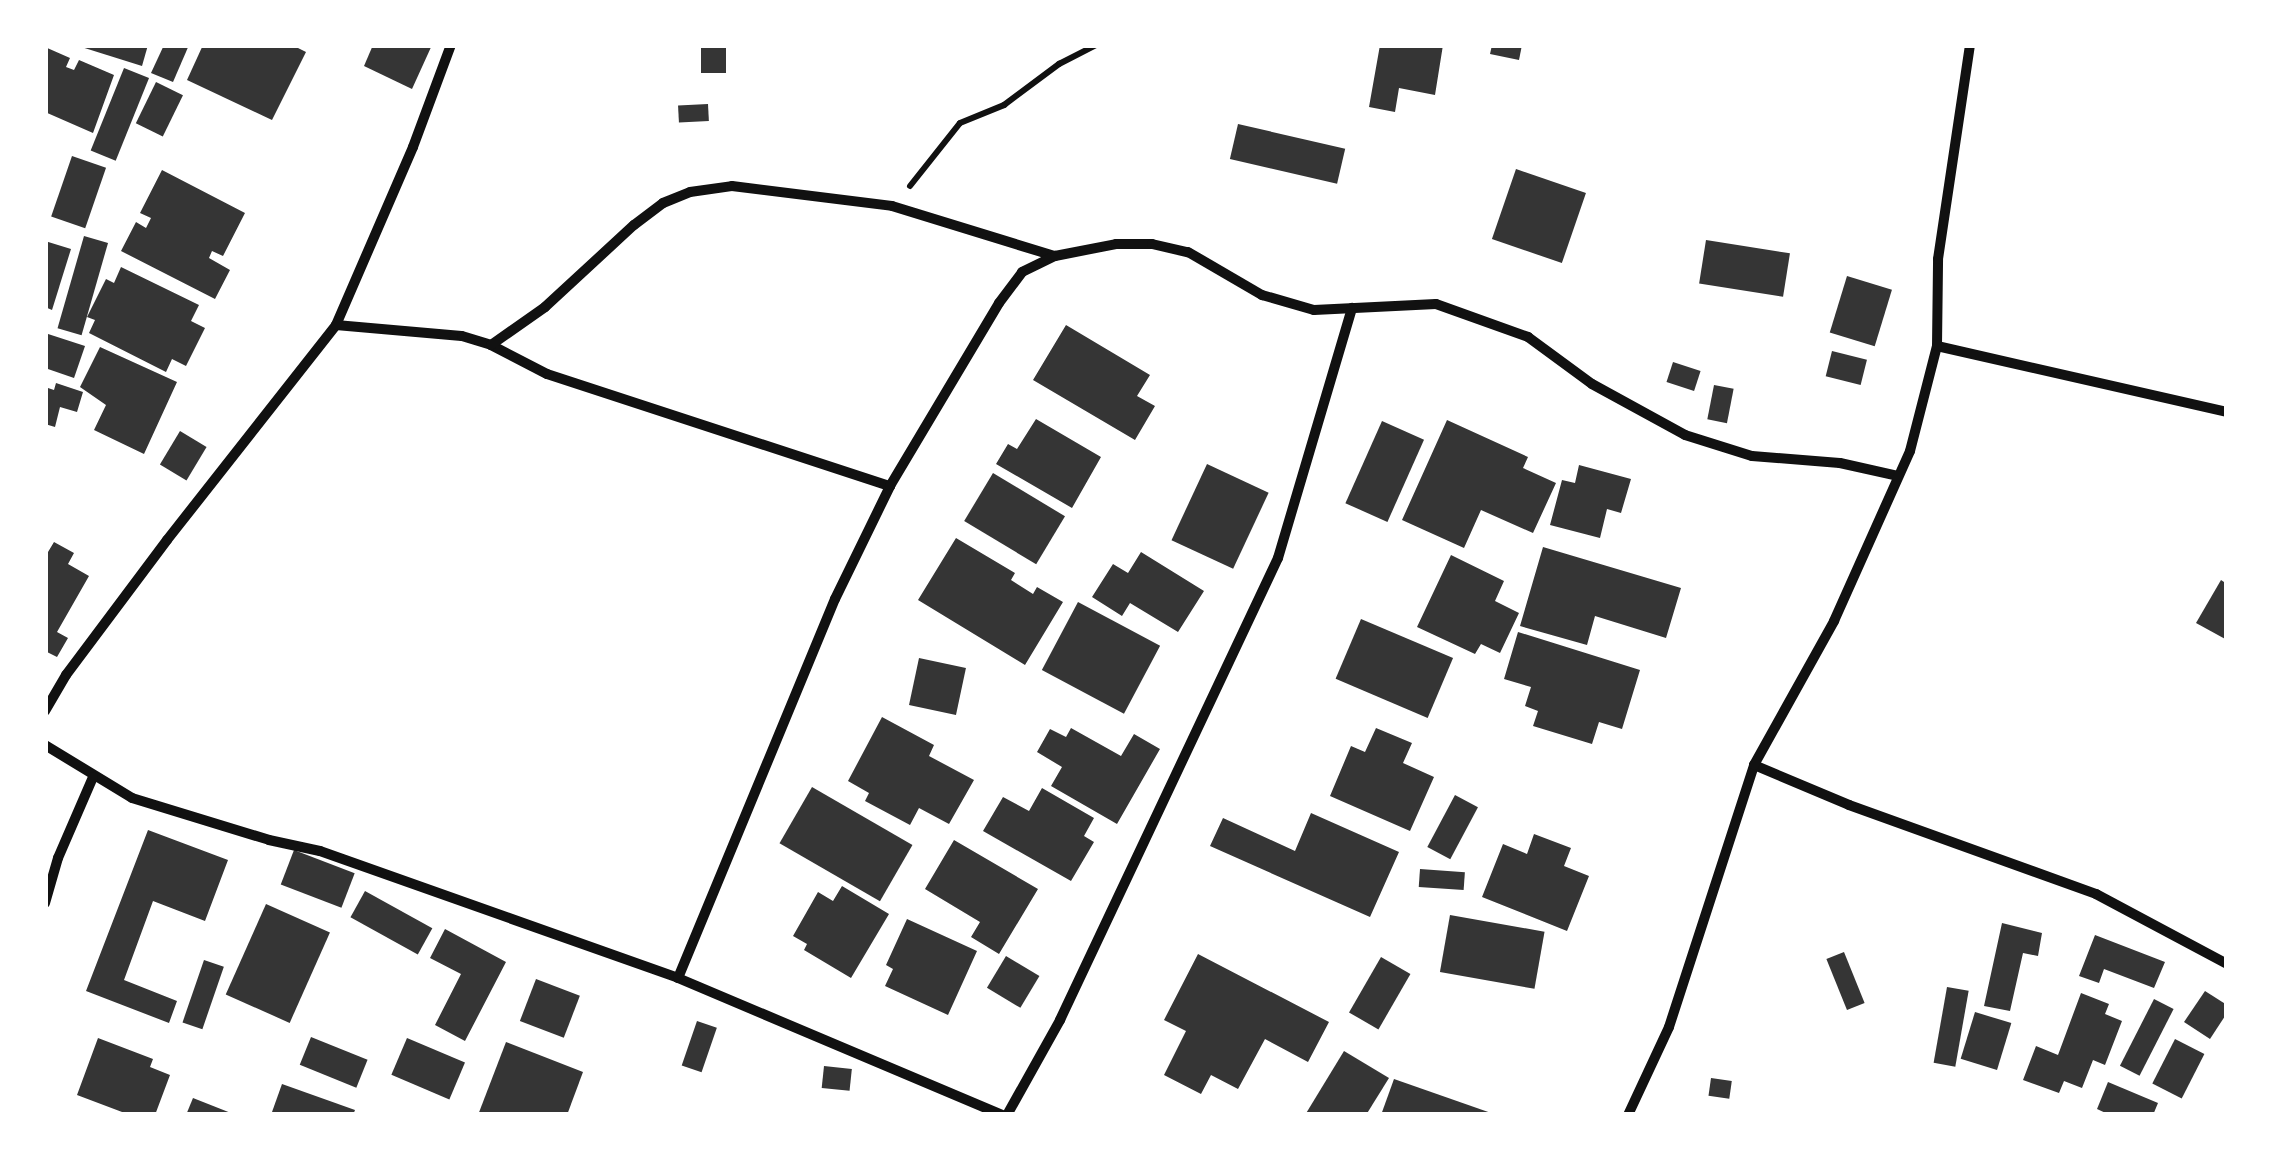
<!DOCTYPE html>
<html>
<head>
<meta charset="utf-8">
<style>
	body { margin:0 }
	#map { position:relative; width:2272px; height:1160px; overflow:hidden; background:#fff; font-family:Bitter,serif }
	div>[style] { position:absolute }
	.building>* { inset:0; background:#353535; transform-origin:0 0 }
	.path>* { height:6px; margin:-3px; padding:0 3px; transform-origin:3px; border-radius:3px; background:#111 }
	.minor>* { height:10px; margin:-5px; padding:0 5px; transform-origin:5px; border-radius:5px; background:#111 }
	span { translate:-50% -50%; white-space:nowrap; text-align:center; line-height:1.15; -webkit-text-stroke:9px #fff; paint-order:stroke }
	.frame { position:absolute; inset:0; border:48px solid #fff; pointer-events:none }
</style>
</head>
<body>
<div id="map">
	<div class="building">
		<i style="clip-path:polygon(75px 45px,148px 45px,142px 66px)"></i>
		<i style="clip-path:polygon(164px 45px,189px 45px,173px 82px,151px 73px)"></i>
		<i style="clip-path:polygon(203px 45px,292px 45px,306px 52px,272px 120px,187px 80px)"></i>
		<i style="clip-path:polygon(373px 45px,432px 45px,412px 89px,364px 66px)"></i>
		<i style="left:701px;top:45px;width:25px;height:28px"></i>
		<i style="clip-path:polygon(1380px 45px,1443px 45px,1435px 95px,1399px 88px,1395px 112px,1369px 107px)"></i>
		<i style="clip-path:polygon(1492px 45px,1522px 45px,1519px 60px,1490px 54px)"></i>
		<i style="clip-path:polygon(45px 47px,70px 58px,66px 67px,74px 70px,79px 60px,114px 75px,93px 133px,45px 112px)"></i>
		<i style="left:124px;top:68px;width:27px;height:89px;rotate:22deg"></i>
		<i style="left:156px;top:82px;width:30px;height:46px;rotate:26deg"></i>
		<i style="left:708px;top:104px;width:17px;height:30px;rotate:87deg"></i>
		<i style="left:1238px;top:124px;width:110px;height:36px;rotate:13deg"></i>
		<i style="left:72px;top:156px;width:36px;height:64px;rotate:19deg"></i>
		<i style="left:1516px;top:169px;width:74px;height:74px;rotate:19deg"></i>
		<i style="clip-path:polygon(162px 170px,245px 213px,223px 256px,212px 251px,209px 258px,230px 270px,215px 299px,121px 251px,136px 222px,146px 228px,151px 218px,140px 213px)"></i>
		<i style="left:84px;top:236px;width:25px;height:96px;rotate:16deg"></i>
		<i style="left:1706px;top:240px;width:85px;height:44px;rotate:9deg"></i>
		<i style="clip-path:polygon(45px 241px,71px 249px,52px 310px,45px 307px)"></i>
		<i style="clip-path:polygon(121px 267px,199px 305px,191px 321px,205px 328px,186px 366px,172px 359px,166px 372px,89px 333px,95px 320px,87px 317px,106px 279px,114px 283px)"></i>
		<i style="left:1847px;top:276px;width:47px;height:59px;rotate:17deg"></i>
		<i style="clip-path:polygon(1066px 325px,1150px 375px,1137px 396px,1155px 406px,1135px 440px,1033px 380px)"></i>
		<i style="clip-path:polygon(45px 333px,85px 346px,74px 378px,45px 368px)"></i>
		<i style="clip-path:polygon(100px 347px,177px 382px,144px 454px,94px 430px,106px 405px,80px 387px)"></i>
		<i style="left:1832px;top:351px;width:36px;height:26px;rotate:14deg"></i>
		<i style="left:1673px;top:362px;width:29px;height:21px;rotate:18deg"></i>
		<i style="clip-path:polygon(56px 383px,83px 392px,77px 412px,60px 407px,55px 427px,45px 424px,45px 387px,54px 390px)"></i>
		<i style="left:1714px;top:385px;width:20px;height:35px;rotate:11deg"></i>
		<i style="clip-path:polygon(1036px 419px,1101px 457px,1072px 508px,996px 464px,1008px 444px,1017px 449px)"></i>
		<i style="clip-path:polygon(1447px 420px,1528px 457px,1523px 468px,1556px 483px,1533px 533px,1481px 510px,1464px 548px,1402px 520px)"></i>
		<i style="left:1382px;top:421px;width:46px;height:90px;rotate:24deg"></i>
		<i style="left:180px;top:431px;width:31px;height:39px;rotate:31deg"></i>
		<i style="left:1207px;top:464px;width:68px;height:84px;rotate:25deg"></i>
		<i style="clip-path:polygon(1579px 465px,1631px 479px,1621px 513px,1607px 509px,1600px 538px,1550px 525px,1562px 480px,1575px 483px)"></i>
		<i style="left:993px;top:473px;width:84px;height:56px;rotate:31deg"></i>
		<i style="clip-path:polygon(956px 538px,1015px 573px,1011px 580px,1033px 594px,1037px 587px,1063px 602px,1025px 665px,918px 600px)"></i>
		<i style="clip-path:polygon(54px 542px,74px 553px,68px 564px,89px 576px,57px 632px,68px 638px,57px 657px,45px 651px,45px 550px,48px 552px)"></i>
		<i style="clip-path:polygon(1543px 547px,1681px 588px,1666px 638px,1595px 616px,1587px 645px,1520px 626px)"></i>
		<i style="clip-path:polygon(1141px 552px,1204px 591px,1178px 632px,1130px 603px,1122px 616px,1092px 597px,1113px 564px,1128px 573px)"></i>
		<i style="clip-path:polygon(1451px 555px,1504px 581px,1495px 601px,1519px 613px,1500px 653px,1481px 644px,1475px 654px,1417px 627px)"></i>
		<i style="clip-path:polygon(2221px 580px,2227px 584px,2227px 640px,2196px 623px)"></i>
		<i style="left:1078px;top:602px;width:93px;height:77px;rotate:28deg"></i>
		<i style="left:1361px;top:619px;width:100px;height:65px;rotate:23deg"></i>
		<i style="clip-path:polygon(1518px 632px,1640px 670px,1622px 729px,1599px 722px,1592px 744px,1533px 726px,1538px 711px,1525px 706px,1531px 687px,1504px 679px)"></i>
		<i style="left:919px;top:658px;width:48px;height:48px;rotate:12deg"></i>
		<i style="clip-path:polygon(882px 717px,934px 745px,929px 756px,974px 780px,949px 824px,919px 808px,910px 825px,865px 801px,869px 793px,848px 781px)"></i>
		<i style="clip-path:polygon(1071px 728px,1121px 756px,1134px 734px,1160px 749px,1117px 824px,1051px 786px,1062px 767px,1037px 752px,1050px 729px,1066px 737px)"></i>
		<i style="clip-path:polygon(1376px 728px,1412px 743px,1403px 763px,1434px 777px,1410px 831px,1330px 796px,1351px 746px,1365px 752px)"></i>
		<i style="left:812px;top:787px;width:116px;height:65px;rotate:30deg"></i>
		<i style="clip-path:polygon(1042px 788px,1094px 818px,1084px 836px,1094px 842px,1071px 881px,983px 831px,1003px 797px,1029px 811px)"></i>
		<i style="left:1455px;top:795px;width:26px;height:59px;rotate:28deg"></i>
		<i style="clip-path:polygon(1311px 813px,1399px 852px,1370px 917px,1210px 846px,1223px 818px,1295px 851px)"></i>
		<i style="clip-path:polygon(148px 830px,228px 860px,205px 921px,153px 901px,124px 980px,177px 1001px,169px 1023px,86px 991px)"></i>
		<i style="clip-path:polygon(1534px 834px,1571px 848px,1564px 866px,1589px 876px,1567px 931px,1482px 897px,1503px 844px,1527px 854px)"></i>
		<i style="clip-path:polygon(954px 840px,1038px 889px,999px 954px,971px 937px,980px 922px,925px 889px)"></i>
		<i style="left:294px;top:850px;width:65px;height:37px;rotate:21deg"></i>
		<i style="left:1420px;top:869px;width:45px;height:18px;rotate:4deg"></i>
		<i style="clip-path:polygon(842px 886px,889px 914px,851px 978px,804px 950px,807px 944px,793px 936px,818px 892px,833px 901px)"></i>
		<i style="left:365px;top:891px;width:77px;height:30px;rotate:29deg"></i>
		<i style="left:266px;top:904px;width:70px;height:99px;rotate:24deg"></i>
		<i style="left:1450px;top:915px;width:96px;height:58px;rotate:10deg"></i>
		<i style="clip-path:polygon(907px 919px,977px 951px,948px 1015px,885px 986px,893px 969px,886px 965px)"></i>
		<i style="clip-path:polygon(2002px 923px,2042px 933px,2038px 956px,2023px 953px,2010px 1011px,1984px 1006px)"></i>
		<i style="clip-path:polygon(445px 929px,506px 962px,465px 1041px,435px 1025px,461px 974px,430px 958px)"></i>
		<i style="clip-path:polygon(2095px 935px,2165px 962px,2154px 988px,2104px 969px,2099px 983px,2079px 976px)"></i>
		<i style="left:1844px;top:952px;width:55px;height:19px;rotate:68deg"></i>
		<i style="clip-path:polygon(1198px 954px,1329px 1022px,1308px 1062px,1265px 1039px,1238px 1089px,1211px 1075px,1201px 1094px,1164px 1075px,1186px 1031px,1164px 1020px)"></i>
		<i style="left:1006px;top:956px;width:39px;height:37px;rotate:31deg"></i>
		<i style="left:1381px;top:957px;width:34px;height:64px;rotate:30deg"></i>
		<i style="left:204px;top:960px;width:21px;height:66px;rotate:19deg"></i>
		<i style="left:536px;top:979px;width:47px;height:45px;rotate:21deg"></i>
		<i style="left:1947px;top:987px;width:22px;height:77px;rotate:10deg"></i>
		<i style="clip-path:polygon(2205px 991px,2227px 1005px,2227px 1013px,2210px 1039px,2184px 1022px)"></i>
		<i style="clip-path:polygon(2081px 993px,2109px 1004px,2105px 1014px,2122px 1021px,2105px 1065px,2093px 1060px,2082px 1088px,2064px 1081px,2059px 1093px,2023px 1080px,2036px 1046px,2058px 1055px)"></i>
		<i style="left:2154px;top:999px;width:22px;height:75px;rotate:27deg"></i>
		<i style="left:1975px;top:1012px;width:38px;height:49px;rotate:17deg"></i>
		<i style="left:697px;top:1021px;width:21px;height:47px;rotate:19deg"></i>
		<i style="left:311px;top:1037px;width:61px;height:30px;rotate:22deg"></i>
		<i style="clip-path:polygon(98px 1038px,153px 1059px,150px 1067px,170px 1075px,155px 1115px,130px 1115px,77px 1095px)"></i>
		<i style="left:407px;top:1038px;width:63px;height:40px;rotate:23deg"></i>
		<i style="left:2175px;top:1039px;width:33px;height:50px;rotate:27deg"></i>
		<i style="clip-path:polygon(506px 1042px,583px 1072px,567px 1115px,478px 1115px)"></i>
		<i style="clip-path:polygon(1344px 1051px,1389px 1078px,1366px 1115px,1305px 1115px)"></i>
		<i style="left:824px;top:1066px;width:28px;height:22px;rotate:6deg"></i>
		<i style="left:1711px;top:1078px;width:21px;height:18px;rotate:8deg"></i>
		<i style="clip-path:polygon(1394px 1079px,1494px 1114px,1494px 1115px,1381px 1115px)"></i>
		<i style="clip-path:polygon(2108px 1082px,2158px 1103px,2153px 1115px,2110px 1115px,2097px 1109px)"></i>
		<i style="clip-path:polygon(282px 1084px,355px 1110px,353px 1115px,272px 1112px)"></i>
		<i style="clip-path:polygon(193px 1098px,236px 1115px,186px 1115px)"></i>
	</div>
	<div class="path">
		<i style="left:910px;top:186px;width:80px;rotate:-51.6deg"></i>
		<i style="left:960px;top:123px;width:48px;rotate:-22.2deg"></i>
		<i style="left:1004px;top:105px;width:69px;rotate:-36.7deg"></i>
		<i style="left:1059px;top:64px;width:42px;rotate:-27.2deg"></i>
	</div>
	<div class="minor">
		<i style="left:336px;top:325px;width:126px;rotate:5deg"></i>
		<i style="left:462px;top:336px;width:30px;rotate:17deg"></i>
		<i style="left:491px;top:345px;width:63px;rotate:27.4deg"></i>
		<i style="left:547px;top:374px;width:361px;rotate:18.1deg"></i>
		<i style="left:491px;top:345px;width:66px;rotate:-35.1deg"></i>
		<i style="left:545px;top:307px;width:121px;rotate:-42.7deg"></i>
		<i style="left:634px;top:225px;width:36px;rotate:-37deg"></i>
		<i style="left:663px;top:203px;width:29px;rotate:-22deg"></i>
		<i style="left:690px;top:192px;width:42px;rotate:-8.1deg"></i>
		<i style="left:732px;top:186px;width:161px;rotate:7.1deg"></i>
		<i style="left:892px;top:206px;width:170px;rotate:17.1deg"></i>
		<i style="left:1937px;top:346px;width:297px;rotate:12.8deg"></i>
		<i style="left:45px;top:711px;width:42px;rotate:-59.7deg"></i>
		<i style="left:66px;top:675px;width:169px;rotate:-53.2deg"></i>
		<i style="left:167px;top:540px;width:273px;rotate:-51.8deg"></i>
		<i style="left:336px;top:325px;width:194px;rotate:-66.6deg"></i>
		<i style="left:413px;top:147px;width:109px;rotate:-69.6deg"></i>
		<i style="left:45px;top:745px;width:102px;rotate:31.3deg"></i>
		<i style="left:132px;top:798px;width:143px;rotate:17deg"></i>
		<i style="left:269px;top:840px;width:52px;rotate:12.2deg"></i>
		<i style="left:320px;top:851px;width:380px;rotate:19.5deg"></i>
		<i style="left:678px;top:978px;width:353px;rotate:22.9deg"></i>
		<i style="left:1754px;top:765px;width:103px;rotate:22.8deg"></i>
		<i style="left:1849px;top:805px;width:263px;rotate:19.8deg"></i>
		<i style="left:2096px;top:894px;width:149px;rotate:28.1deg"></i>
		<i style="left:45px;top:903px;width:47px;rotate:-73.9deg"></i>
		<i style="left:58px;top:858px;width:88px;rotate:-66.6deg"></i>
		<i style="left:678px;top:978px;width:410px;rotate:-67.5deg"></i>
		<i style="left:835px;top:599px;width:126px;rotate:-64deg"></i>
		<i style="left:890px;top:486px;width:213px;rotate:-59.2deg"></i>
		<i style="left:999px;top:303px;width:39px;rotate:-53deg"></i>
		<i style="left:1022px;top:272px;width:37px;rotate:-26deg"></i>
		<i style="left:1055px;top:256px;width:62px;rotate:-11.1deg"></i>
		<i style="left:1116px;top:244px;width:36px"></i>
		<i style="left:1152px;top:244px;width:37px;rotate:13deg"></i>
		<i style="left:1188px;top:252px;width:86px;rotate:30.2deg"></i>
		<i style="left:1262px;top:295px;width:54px;rotate:16.1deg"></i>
		<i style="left:1314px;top:310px;width:122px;rotate:-2.8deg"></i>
		<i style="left:1436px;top:304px;width:98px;rotate:19.7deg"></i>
		<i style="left:1528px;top:337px;width:79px;rotate:36.3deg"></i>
		<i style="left:1592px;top:384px;width:106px;rotate:28.7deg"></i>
		<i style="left:1685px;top:435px;width:70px;rotate:17.4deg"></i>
		<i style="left:1752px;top:456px;width:88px;rotate:4.5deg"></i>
		<i style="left:1840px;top:463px;width:59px;rotate:12.6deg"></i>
		<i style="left:1007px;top:1115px;width:109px;rotate:-60.8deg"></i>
		<i style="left:1060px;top:1020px;width:511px;rotate:-64.74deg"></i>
		<i style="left:1278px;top:558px;width:261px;rotate:-73.5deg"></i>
		<i style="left:1628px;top:1115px;width:97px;rotate:-65deg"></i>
		<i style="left:1669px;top:1027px;width:275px;rotate:-72deg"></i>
		<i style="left:1754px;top:765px;width:165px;rotate:-60.9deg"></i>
		<i style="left:1834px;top:621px;width:186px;rotate:-65.9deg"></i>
		<i style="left:1910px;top:451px;width:108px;rotate:-75.6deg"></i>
		<i style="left:1937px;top:346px;width:87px;rotate:-89.3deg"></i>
		<i style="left:1938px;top:259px;width:216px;rotate:-81.5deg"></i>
	</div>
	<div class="frame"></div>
</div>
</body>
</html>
